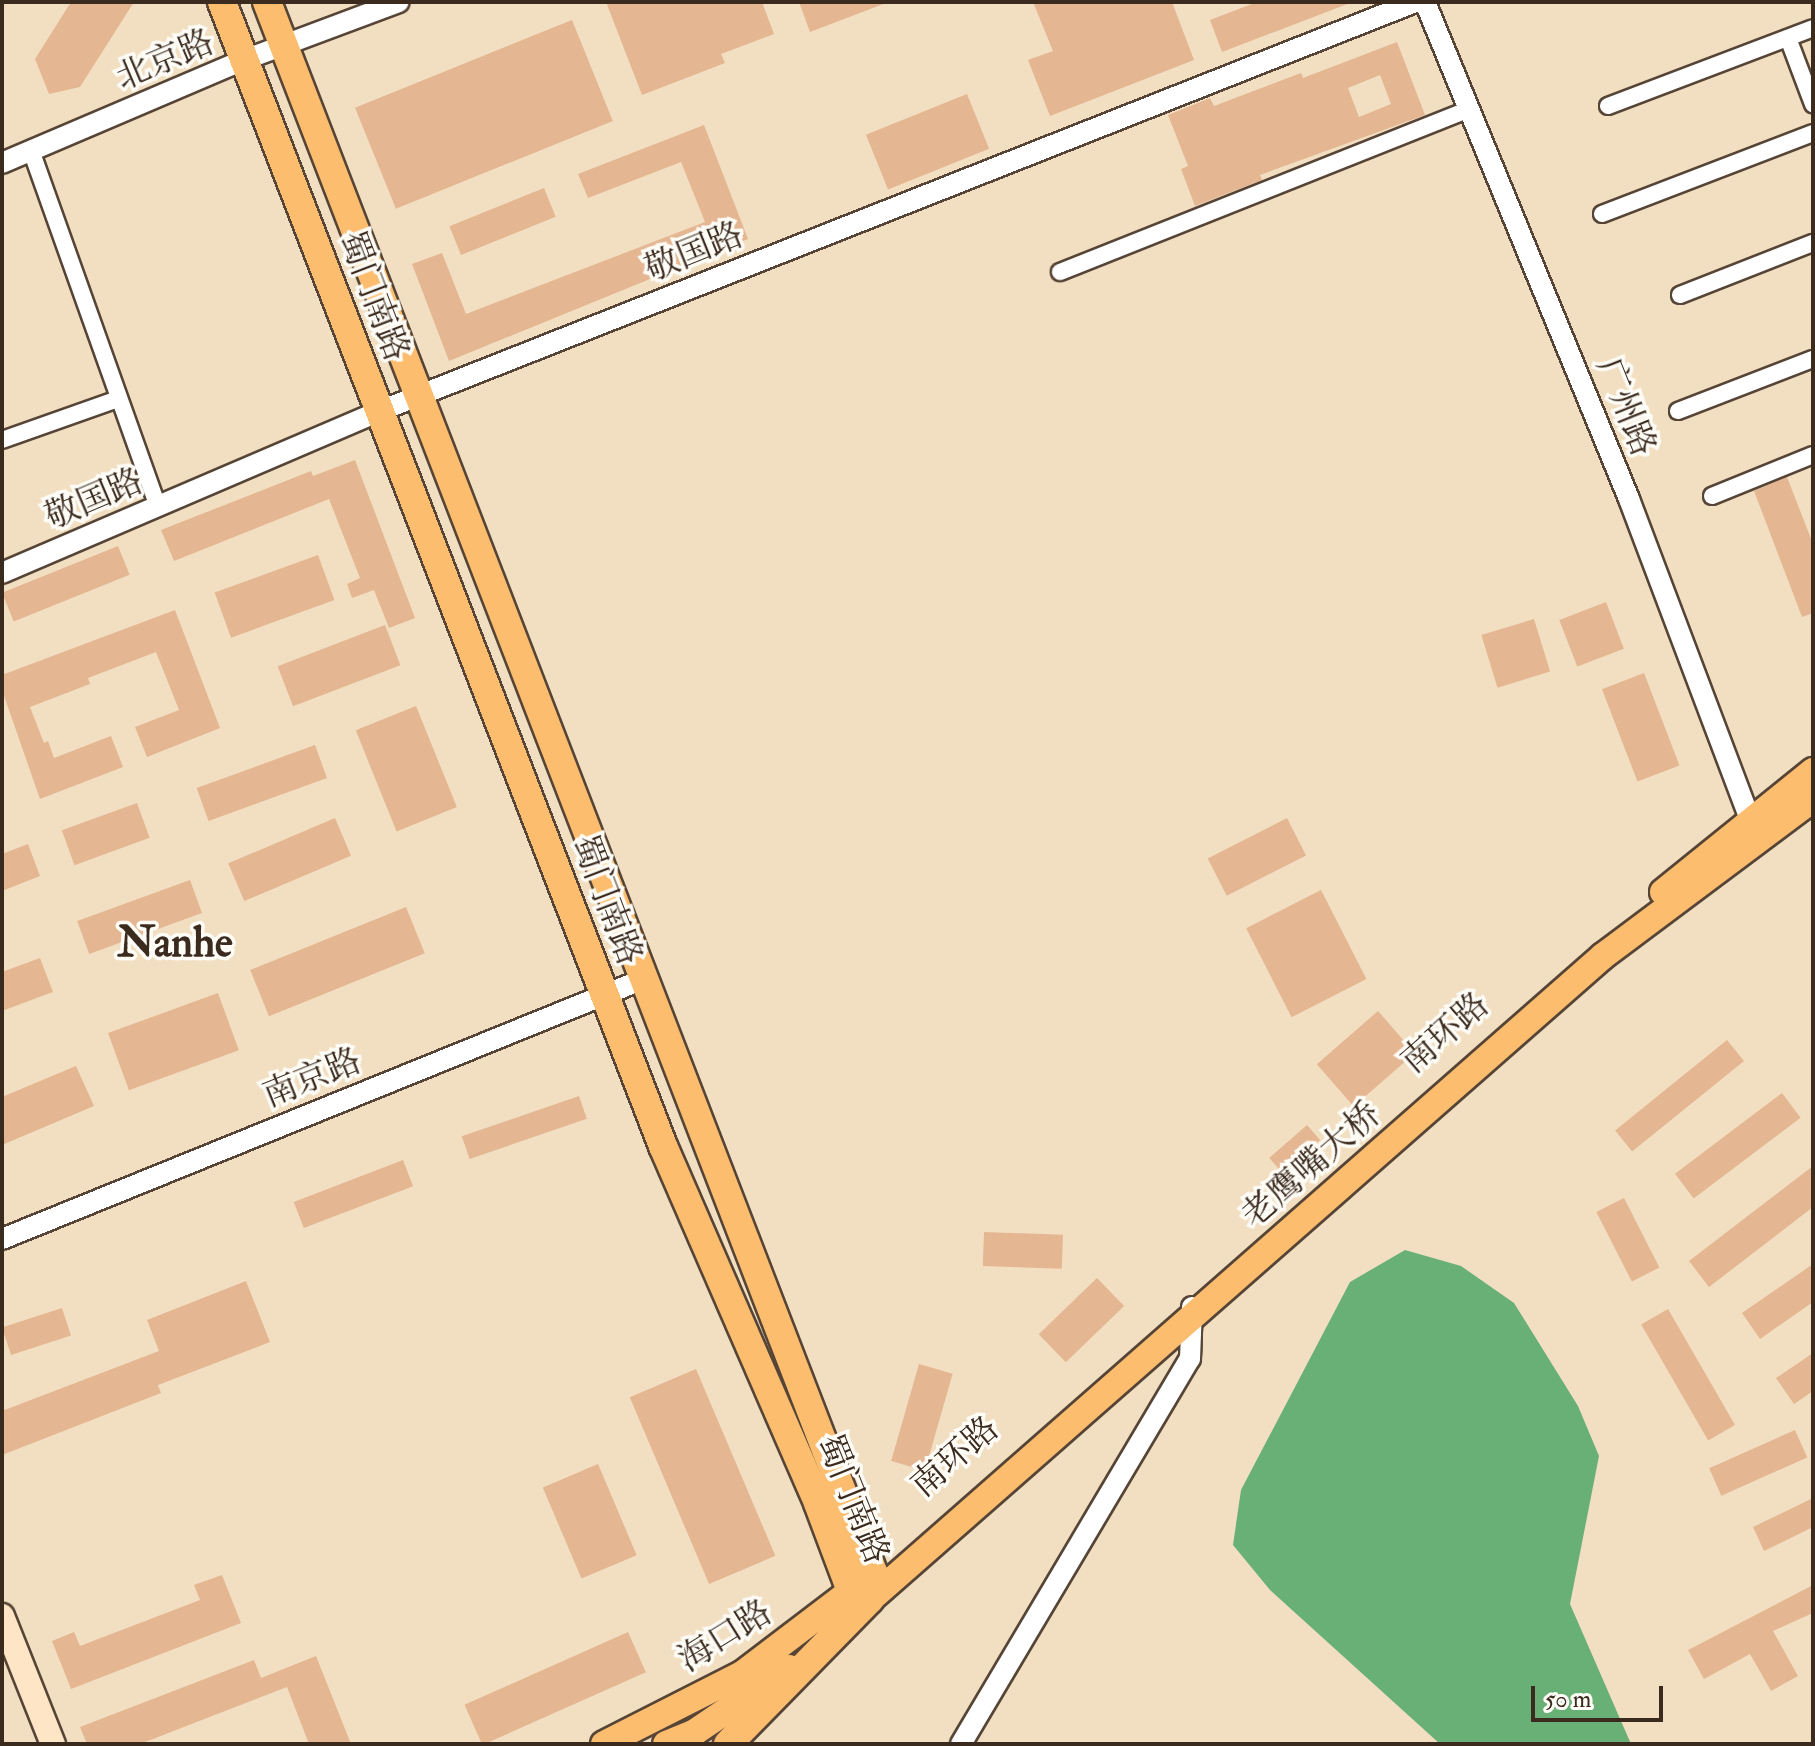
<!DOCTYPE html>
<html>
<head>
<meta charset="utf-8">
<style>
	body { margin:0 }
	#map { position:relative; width:1815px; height:1746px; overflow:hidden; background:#f2dfc1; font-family:"IM FELL Double Pica","Noto Serif SC",serif }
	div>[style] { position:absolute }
	.forest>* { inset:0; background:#69b077 }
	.building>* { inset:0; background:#e4b692; transform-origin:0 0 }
	.roads { filter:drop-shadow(2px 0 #564536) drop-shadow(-2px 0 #564536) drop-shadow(0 2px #564536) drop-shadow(0 -2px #564536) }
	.minor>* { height:16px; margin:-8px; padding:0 8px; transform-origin:8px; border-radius:8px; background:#fff }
	.tertiary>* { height:20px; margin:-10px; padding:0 10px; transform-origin:10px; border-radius:10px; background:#fff }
	.secondary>* { height:24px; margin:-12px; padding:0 12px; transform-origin:12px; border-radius:12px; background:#fee5c5 }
	.primary>* { height:26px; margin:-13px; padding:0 13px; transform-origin:13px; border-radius:13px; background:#fcbd6f }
	.trunk>* { height:28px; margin:-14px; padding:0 14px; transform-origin:14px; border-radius:14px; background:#fcbd6f }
	span { translate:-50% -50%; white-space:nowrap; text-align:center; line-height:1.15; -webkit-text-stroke:7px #fdfcf7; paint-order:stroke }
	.street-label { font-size:34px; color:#3b2a1e }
	.district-label { font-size:42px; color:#3b2a1e; font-weight:700 }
	.frame { position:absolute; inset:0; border:4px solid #3b2a1e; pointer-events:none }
	.scale { position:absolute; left:1531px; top:1686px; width:132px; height:36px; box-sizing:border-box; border:4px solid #3b2a1e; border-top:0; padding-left:10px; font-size:24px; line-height:28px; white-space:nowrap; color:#3b2a1e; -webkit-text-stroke:6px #fdfcf7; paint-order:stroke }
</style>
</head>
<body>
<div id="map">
	<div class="forest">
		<i style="clip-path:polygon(1405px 1250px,1461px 1266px,1514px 1303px,1578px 1406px,1599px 1456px,1570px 1604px,1631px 1744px,1440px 1744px,1270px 1590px,1233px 1545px,1241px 1490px,1350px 1282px)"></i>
	</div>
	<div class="building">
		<i style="clip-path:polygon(71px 2px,134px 2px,80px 87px,49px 94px,35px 59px)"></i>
		<i style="clip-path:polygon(606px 2px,762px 2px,774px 34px,721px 54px,725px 63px,642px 95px)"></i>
		<i style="clip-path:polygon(799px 2px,886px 2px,886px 3px,810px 32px)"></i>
		<i style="clip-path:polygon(1033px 2px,1172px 2px,1194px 60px,1050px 116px,1028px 60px,1053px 51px)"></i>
		<i style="clip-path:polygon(1257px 2px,1349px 2px,1350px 3px,1222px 52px,1210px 20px)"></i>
		<i style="left:572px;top:20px;width:109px;height:234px;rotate:68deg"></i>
		<i style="clip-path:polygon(evenodd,1397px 42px,1425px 115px,1260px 175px,1262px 180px,1195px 206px,1181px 169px,1188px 166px,1168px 115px,1210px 98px,1214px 106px,1301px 73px,1303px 78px,1397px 42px,1380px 75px,1391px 104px,1359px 117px,1348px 88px,1380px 75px)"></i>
		<i style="left:967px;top:94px;width:59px;height:109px;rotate:68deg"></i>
		<i style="clip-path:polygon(704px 125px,748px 239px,449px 361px,412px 264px,442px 253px,466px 314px,705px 222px,681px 162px,588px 198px,578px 174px)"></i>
		<i style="left:544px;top:188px;width:31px;height:102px;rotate:68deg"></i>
		<i style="clip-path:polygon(355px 460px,415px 618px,389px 628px,374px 590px,352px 598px,347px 584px,360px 578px,329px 499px,174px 561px,161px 530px,311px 471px,313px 476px)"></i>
		<i style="clip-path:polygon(1787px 477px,1813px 544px,1813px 613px,1802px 617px,1754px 491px)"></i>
		<i style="left:118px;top:546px;width:31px;height:125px;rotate:68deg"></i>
		<i style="left:318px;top:555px;width:48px;height:110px;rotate:70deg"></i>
		<i style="left:1606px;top:602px;width:50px;height:50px;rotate:69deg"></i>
		<i style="clip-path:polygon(175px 610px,220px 728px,147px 757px,135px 727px,179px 710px,156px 652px,88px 678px,90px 684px,30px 707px,44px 743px,48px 741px,54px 758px,111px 736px,123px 767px,40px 799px,2px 690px,2px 675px)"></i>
		<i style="left:1534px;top:619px;width:55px;height:55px;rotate:73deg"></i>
		<i style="left:385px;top:625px;width:43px;height:115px;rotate:69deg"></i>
		<i style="left:1644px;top:673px;width:99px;height:45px;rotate:69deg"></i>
		<i style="left:416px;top:706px;width:109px;height:65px;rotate:68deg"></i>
		<i style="left:315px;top:745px;width:35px;height:126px;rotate:70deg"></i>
		<i style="left:137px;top:803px;width:37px;height:80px;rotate:70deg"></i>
		<i style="left:335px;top:818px;width:41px;height:116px;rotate:67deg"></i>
		<i style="left:1287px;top:818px;width:42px;height:89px;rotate:63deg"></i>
		<i style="clip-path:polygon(28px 844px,40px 876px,2px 891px,2px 854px)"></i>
		<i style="left:190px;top:880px;width:35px;height:120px;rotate:70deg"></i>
		<i style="left:1321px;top:890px;width:100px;height:84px;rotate:63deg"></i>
		<i style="left:406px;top:907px;width:50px;height:168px;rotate:68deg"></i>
		<i style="clip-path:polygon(40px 958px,53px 992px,2px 1011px,2px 972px)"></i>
		<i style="left:218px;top:993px;width:61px;height:117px;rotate:70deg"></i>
		<i style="left:1378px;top:1011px;width:56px;height:81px;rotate:49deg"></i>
		<i style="left:1727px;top:1040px;width:27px;height:144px;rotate:51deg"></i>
		<i style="clip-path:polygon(76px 1066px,94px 1106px,2px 1145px,2px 1097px)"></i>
		<i style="left:1782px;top:1093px;width:31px;height:134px;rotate:53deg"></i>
		<i style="left:579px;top:1096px;width:24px;height:124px;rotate:71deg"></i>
		<i style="left:1307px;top:1125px;width:20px;height:50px;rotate:49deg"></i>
		<i style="left:403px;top:1160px;width:28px;height:117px;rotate:69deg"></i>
		<i style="clip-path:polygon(1813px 1166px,1813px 1207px,1709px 1287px,1689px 1261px)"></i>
		<i style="left:1624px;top:1198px;width:78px;height:31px;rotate:63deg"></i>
		<i style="left:984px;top:1232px;width:79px;height:34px;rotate:2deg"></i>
		<i style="clip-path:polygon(1813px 1264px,1813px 1302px,1760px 1339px,1742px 1313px)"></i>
		<i style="left:1097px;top:1278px;width:39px;height:81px;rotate:46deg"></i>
		<i style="clip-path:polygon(246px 1281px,270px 1342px,158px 1385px,161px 1393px,2px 1455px,2px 1411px,159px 1351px,147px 1320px)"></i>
		<i style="left:62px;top:1308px;width:29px;height:63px;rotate:72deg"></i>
		<i style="left:1668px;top:1309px;width:134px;height:31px;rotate:60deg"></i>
		<i style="clip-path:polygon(1813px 1353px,1813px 1391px,1794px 1404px,1776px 1378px)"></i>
		<i style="left:919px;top:1364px;width:35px;height:101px;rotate:16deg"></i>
		<i style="left:696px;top:1369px;width:203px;height:72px;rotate:67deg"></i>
		<i style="left:1795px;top:1430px;width:30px;height:94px;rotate:66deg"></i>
		<i style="left:598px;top:1464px;width:99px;height:60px;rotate:67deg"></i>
		<i style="clip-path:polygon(1813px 1498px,1813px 1527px,1764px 1551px,1753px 1527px)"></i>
		<i style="clip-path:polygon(222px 1575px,241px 1623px,71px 1689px,52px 1641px,74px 1632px,80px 1646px,200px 1600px,194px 1585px)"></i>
		<i style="clip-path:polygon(1813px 1585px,1813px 1613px,1773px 1631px,1798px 1676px,1771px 1691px,1750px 1654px,1704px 1679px,1688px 1650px)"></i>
		<i style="left:628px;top:1632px;width:44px;height:179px;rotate:66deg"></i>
		<i style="clip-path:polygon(316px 1656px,351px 1744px,309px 1744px,287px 1687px,140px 1744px,87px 1744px,80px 1727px,254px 1660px,261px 1678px)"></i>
	</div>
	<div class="roads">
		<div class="minor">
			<i style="left:1788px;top:38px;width:71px;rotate:69.3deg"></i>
			<i style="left:1608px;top:106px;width:219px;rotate:-20.8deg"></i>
			<i style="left:32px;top:153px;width:375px;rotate:70.4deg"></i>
			<i style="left:1602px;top:214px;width:226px;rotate:-21deg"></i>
			<i style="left:1060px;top:272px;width:440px;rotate:-21.7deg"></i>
			<i style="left:1680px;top:295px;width:143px;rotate:-21.4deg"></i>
			<i style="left:1678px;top:411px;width:145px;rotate:-21.1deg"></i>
			<i style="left:2px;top:440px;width:123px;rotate:-19.5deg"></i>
			<i style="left:1712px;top:496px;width:109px;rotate:-22.1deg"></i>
		</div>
		<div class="tertiary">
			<i style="left:1425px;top:2px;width:537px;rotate:67.68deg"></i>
			<i style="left:1629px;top:499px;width:357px;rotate:69.3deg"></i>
			<i style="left:2px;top:163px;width:263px;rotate:-23.1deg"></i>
			<i style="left:244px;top:60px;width:165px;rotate:-20.5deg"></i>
			<i style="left:2px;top:573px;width:411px;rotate:-23.2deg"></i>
			<i style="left:380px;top:411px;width:1113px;rotate:-21.56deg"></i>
			<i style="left:2px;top:1239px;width:695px;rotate:-22.06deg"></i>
			<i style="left:961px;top:1744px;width:448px;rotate:-59.3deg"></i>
			<i style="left:1190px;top:1359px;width:52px;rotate:-87.8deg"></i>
		</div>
		<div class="secondary">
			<i style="left:2px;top:1616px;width:138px;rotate:68.3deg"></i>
		</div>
		<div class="primary">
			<i style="left:1663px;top:892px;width:193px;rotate:-38.9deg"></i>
			<i style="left:859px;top:1609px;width:990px;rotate:-41.27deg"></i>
			<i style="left:1603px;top:956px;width:262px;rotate:-36.8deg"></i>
			<i style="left:604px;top:1744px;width:155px;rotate:-26.9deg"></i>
			<i style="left:742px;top:1674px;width:137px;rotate:-37.3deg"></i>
			<i style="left:666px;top:1744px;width:31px;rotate:-22deg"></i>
			<i style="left:695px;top:1732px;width:114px;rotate:-34.2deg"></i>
		</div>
		<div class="trunk">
			<i style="left:222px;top:2px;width:1226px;rotate:68.92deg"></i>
			<i style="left:663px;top:1146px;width:389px;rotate:66.5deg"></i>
			<i style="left:818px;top:1503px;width:94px;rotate:69.4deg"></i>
			<i style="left:851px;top:1591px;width:20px;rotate:27deg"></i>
			<i style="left:267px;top:2px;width:1685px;rotate:68.89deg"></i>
			<i style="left:874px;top:1574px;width:26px;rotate:101deg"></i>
			<i style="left:728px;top:1744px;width:202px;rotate:-45.6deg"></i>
		</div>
	</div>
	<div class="street-label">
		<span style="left:165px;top:60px;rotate:-23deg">北京路</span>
		<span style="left:694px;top:252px;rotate:-22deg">敬国路</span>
		<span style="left:374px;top:296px;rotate:69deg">蜀门南路</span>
		<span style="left:1626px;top:407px;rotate:68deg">广州路</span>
		<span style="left:94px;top:499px;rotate:-23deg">敬国路</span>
		<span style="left:607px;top:900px;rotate:69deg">蜀门南路</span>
		<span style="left:1445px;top:1033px;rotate:-41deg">南环路</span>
		<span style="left:312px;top:1078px;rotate:-22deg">南京路</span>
		<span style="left:1311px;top:1165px;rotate:-41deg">老鹰嘴大桥</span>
		<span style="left:955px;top:1457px;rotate:-41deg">南环路</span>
		<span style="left:853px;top:1499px;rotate:68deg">蜀门南路</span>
		<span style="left:725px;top:1636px;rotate:-32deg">海口路</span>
	</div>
	<div class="district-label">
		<span style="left:175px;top:943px">Nanhe</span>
	</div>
	<div class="frame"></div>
	<div class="scale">50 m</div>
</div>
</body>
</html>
